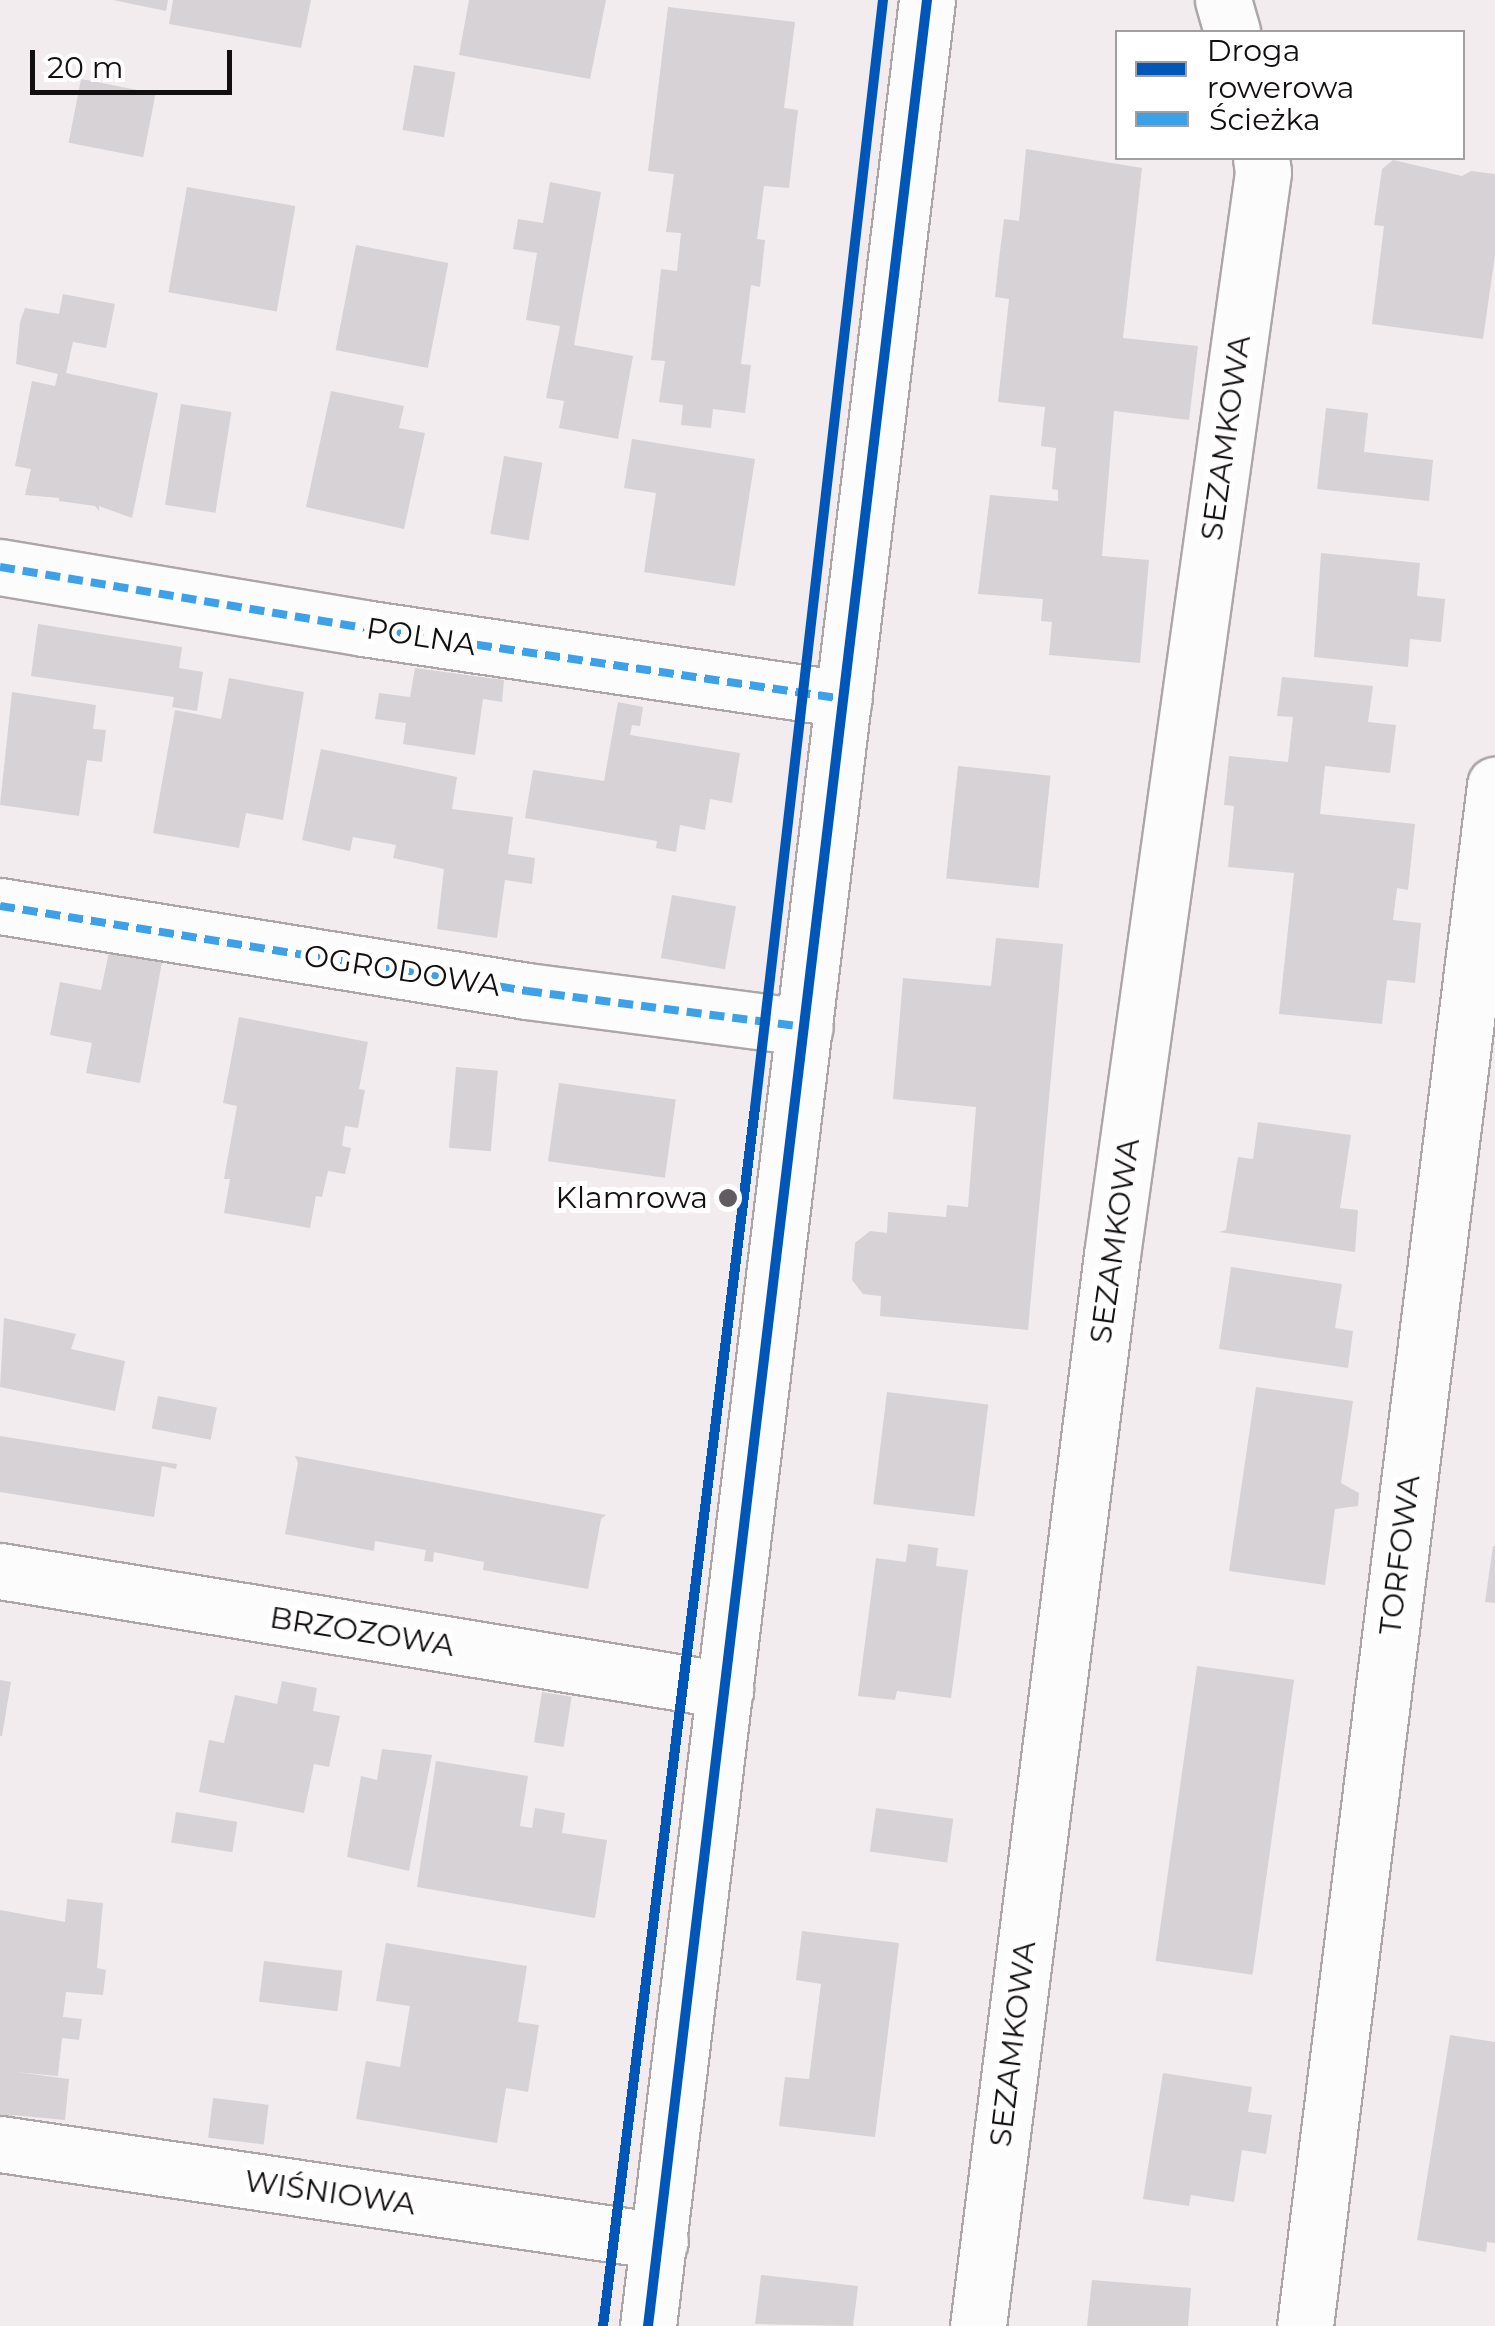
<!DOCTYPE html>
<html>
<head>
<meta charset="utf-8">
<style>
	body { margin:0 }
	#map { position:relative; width:1495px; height:2326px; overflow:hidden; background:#f2ecef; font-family:Montserrat,sans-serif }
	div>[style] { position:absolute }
	.building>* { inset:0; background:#d7d2d5; transform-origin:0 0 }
	.roads { filter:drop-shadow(2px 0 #aca6a9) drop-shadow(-2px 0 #aca6a9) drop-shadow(0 2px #aca6a9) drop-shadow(0 -2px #aca6a9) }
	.minor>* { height:55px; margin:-27.5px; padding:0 27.5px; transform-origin:27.5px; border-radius:27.5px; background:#fdfcfd }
	.quiet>* { height:8px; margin-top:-4px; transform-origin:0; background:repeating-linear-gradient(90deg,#3da1ea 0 15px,transparent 0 23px) }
	.cycleway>* { height:10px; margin:-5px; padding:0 5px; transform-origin:5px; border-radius:5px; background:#0057b8 }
	.dots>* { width:28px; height:28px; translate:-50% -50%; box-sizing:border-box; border:5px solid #fff; border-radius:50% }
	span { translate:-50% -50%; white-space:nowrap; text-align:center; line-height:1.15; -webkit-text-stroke:10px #fff; paint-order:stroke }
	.street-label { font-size:30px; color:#130f11 }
	.poi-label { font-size:30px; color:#130f11 }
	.right { translate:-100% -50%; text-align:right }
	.legend { position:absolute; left:1115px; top:30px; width:350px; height:130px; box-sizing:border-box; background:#fff; border:2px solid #a19fa0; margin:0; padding:12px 18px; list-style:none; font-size:30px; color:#130f11 }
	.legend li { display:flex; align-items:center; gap:20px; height:50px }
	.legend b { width:50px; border:2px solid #a19fa0 }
	.scale { position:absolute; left:30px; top:50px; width:202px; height:45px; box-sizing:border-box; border:5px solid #130f11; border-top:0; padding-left:12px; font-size:30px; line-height:35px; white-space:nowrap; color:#130f11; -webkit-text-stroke:8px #fff; paint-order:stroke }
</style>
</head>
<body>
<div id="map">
	<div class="building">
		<i style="clip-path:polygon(113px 0,168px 0,166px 11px)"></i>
		<i style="clip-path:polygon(173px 0,311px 0,301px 48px,169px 24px)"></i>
		<i style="clip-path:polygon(469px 0,606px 0,590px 79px,459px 55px)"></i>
		<i style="clip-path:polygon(668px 7px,795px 22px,784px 108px,798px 110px,789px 188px,764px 186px,757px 239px,765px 240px,760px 287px,751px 285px,741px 364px,751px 365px,745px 413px,713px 409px,711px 428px,681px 425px,683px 405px,659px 402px,665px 361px,651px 360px,661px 269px,677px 271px,681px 233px,666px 232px,674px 174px,648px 171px)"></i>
		<i style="left:414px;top:65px;width:42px;height:66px;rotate:10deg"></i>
		<i style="left:81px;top:79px;width:76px;height:65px;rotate:11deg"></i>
		<i style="clip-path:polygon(1026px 149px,1142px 168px,1123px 338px,1198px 346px,1189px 420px,1114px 411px,1102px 556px,1149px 560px,1140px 663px,1049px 655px,1052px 622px,1041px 621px,1043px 599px,978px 594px,990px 495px,1058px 501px,1058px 490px,1052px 489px,1056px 448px,1041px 446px,1045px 407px,998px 402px,1009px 299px,995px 297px,999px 259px,1004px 219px,1019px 221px)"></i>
		<i style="clip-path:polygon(1393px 160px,1462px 176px,1471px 171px,1495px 174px,1495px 255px,1483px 339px,1372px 324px,1384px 226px,1374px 225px,1382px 169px)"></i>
		<i style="clip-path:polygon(550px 182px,601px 192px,574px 345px,633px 356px,618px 439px,559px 428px,564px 401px,546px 398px,560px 326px,526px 320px,537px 253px,513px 249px,518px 219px,543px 223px)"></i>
		<i style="left:187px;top:187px;width:110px;height:107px;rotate:10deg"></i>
		<i style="left:356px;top:245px;width:94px;height:107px;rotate:11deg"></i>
		<i style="clip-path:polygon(63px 294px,115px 304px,106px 348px,73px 342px,66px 373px,158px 393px,132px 518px,99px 506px,99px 511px,95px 506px,59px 501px,59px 498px,25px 495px,31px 469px,15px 466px,32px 381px,55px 386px,58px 374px,16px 364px,20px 322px,25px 308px,59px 314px)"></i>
		<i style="clip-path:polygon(331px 391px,404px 406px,399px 428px,425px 433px,404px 529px,306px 507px)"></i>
		<i style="left:181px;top:404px;width:51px;height:102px;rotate:9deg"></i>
		<i style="clip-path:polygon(1326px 408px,1368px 413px,1364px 452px,1433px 460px,1429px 501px,1317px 489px)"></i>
		<i style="clip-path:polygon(632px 439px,755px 459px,735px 586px,644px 572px,656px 493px,624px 488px)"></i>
		<i style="left:504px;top:456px;width:39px;height:79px;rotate:10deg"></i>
		<i style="clip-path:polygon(1321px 553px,1420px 563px,1417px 596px,1445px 599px,1441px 642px,1410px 639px,1408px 667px,1314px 657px)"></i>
		<i style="clip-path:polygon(38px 624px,182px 647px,179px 668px,203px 672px,197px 711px,172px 707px,174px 697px,31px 676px)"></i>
		<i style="clip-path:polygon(415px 668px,504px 680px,502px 702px,483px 699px,475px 755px,403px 744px,406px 723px,375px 719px,379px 693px,410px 697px)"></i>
		<i style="clip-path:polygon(1282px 677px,1373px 686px,1368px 722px,1396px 725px,1390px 773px,1325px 766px,1320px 814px,1415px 824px,1408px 890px,1397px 888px,1393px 920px,1421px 923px,1415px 983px,1387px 980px,1382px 1024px,1279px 1014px,1294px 873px,1228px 867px,1234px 806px,1224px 805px,1229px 756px,1288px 762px,1293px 717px,1277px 716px)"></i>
		<i style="clip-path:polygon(229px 678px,304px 692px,283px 820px,246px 813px,239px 848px,153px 833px,175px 710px,221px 719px)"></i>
		<i style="clip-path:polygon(12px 692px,96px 705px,93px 729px,106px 730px,102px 762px,87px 760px,79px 816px,0 805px)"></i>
		<i style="clip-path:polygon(618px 702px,643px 707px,640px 726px,632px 725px,630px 735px,740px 753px,732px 803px,710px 799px,705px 830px,680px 825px,676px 852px,656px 848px,657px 841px,525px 818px,533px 770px,604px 781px)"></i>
		<i style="clip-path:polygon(321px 749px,457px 777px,452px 809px,513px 817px,508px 854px,535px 858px,532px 884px,505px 880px,497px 938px,437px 929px,444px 869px,393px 858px,396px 845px,353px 837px,350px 851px,302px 840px)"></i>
		<i style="left:958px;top:766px;width:93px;height:113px;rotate:6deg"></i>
		<i style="left:672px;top:895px;width:65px;height:64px;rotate:10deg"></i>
		<i style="clip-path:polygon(996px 938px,1063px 944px,1028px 1330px,880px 1316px,881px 1296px,863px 1294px,852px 1280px,855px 1243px,870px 1231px,887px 1233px,888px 1212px,946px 1217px,947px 1205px,968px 1207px,976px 1107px,893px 1099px,903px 978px,991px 986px)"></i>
		<i style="clip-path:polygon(109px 952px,162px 962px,140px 1083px,86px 1073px,92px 1043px,50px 1035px,60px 982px,101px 990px)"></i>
		<i style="clip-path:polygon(239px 1017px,368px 1042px,359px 1089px,365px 1090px,358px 1128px,345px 1126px,342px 1146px,351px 1148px,345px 1174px,328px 1171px,322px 1197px,316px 1196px,310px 1228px,224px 1213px,230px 1179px,224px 1179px,237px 1106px,223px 1103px)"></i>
		<i style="left:456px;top:1067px;width:42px;height:81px;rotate:5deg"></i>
		<i style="left:559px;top:1083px;width:118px;height:79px;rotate:8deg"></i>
		<i style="clip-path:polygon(1258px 1122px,1351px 1135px,1340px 1208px,1358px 1210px,1355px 1252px,1219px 1232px,1226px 1230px,1238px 1157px,1253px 1159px)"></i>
		<i style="clip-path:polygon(1231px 1267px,1342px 1284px,1335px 1328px,1353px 1331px,1348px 1368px,1219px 1349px)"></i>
		<i style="clip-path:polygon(4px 1318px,76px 1334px,71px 1349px,125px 1361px,115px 1411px,0 1387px)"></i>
		<i style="clip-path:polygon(1256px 1387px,1353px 1401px,1341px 1483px,1359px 1493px,1358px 1506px,1335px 1509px,1325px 1585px,1229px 1571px)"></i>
		<i style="left:887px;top:1392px;width:102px;height:113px;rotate:7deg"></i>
		<i style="left:158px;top:1396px;width:60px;height:33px;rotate:11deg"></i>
		<i style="clip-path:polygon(0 1436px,177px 1464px,176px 1469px,162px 1466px,154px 1517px,0 1492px)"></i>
		<i style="clip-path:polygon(295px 1456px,606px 1515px,601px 1519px,588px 1589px,483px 1570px,484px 1562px,434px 1552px,433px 1562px,424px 1561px,426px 1550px,375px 1541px,374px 1551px,285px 1534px,298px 1463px)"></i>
		<i style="clip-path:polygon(908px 1544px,938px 1548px,936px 1566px,968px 1570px,951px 1698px,897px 1691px,895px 1700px,858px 1696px,876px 1558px,906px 1562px)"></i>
		<i style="clip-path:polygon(1493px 1546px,1495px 1546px,1495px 1603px,1485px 1602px)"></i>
		<i style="left:1197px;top:1666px;width:98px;height:298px;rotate:8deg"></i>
		<i style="clip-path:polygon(0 1680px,11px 1682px,2px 1736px,0 1736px)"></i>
		<i style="clip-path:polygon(282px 1681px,317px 1688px,313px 1711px,340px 1716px,329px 1767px,314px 1764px,304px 1813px,199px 1792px,209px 1740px,224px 1743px,235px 1695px,277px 1704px)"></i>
		<i style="left:542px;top:1692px;width:30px;height:51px;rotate:9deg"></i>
		<i style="clip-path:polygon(382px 1749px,432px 1755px,409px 1871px,347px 1857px,361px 1776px,377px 1780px)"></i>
		<i style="clip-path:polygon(436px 1761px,528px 1776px,520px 1826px,532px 1828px,535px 1808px,565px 1813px,562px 1833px,607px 1840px,595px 1918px,417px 1887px)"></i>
		<i style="left:876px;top:1808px;width:78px;height:44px;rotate:8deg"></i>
		<i style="left:176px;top:1812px;width:62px;height:31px;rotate:9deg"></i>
		<i style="clip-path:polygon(67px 1899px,103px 1903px,97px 1968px,106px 1970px,103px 1995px,66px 1992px,63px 2017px,82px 2019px,79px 2040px,62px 2038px,58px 2076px,16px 2072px,69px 2079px,65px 2120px,12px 2115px,10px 2128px,0 2127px,0 1910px,65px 1922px)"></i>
		<i style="clip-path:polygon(802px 1931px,899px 1943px,875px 2137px,779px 2126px,785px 2077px,809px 2079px,821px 1984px,796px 1980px)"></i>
		<i style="clip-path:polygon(386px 1943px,527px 1966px,518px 2022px,539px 2025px,528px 2092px,506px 2088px,497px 2143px,356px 2119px,366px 2061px,400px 2067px,410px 2006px,376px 2001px)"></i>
		<i style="left:264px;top:1961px;width:79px;height:41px;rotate:7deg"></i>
		<i style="clip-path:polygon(1450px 2035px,1495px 2042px,1495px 2243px,1487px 2242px,1486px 2252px,1417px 2240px)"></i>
		<i style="clip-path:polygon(1163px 2073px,1252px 2087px,1248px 2112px,1272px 2115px,1266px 2154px,1242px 2150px,1234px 2202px,1191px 2195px,1189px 2206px,1143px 2199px)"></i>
		<i style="left:213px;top:2098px;width:56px;height:40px;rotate:7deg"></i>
		<i style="clip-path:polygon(761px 2275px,858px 2286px,853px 2326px,755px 2324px)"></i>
		<i style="clip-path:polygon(1092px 2280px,1191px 2288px,1188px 2326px,1087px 2326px)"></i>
	</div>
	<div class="roads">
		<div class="minor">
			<i style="left:1223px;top:0;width:33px;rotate:74deg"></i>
			<i style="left:0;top:567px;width:368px;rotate:9.5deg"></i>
			<i style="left:363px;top:628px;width:486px;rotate:8.4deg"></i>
			<i style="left:0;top:906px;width:534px;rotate:9.16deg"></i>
			<i style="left:527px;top:991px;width:280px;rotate:7.4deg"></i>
			<i style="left:0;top:1571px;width:735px;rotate:9.32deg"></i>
			<i style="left:0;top:2144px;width:667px;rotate:8.36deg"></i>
			<i style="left:648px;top:2326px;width:2343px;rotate:-83.16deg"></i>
			<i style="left:978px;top:2326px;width:1079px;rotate:-82.87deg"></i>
			<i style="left:1112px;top:1255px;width:1093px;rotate:-82.06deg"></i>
			<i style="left:1263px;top:172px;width:14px;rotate:-98deg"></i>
			<i style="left:1305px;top:2326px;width:1553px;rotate:-82.97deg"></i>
		</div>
	</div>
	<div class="quiet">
		<i style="left:0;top:567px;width:368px;rotate:9.5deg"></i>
		<i style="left:363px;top:628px;width:486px;rotate:8.4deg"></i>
		<i style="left:0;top:906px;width:534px;rotate:9.16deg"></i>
		<i style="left:527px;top:991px;width:280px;rotate:7.4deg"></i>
	</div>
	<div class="cycleway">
		<i style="left:603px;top:2326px;width:1227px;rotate:-82.89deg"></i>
		<i style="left:755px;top:1108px;width:1115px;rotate:-83.41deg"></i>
		<i style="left:648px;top:2326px;width:2343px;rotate:-83.16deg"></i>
	</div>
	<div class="dots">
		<i style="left:728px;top:1198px;background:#615c5f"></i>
	</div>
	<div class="street-label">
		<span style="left:1226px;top:438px;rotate:-82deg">SEZAMKOWA</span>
		<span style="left:421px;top:637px;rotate:9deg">POLNA</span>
		<span style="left:402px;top:971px;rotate:9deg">OGRODOWA</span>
		<span style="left:1115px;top:1241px;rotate:-82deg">SEZAMKOWA</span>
		<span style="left:1400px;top:1555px;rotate:-83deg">TORFOWA</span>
		<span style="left:362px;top:1632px;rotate:9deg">BRZOZOWA</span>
		<span style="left:1013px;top:2044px;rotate:-83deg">SEZAMKOWA</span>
		<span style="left:330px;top:2193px;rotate:8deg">WIŚNIOWA</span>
	</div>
	<div class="poi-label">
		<span class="right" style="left:708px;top:1198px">Klamrowa</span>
	</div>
	<ul class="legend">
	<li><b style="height:12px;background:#0057b8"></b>Droga rowerowa</li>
	<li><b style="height:12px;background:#3da1ea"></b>Ścieżka</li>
	</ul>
	<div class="scale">20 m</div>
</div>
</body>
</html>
